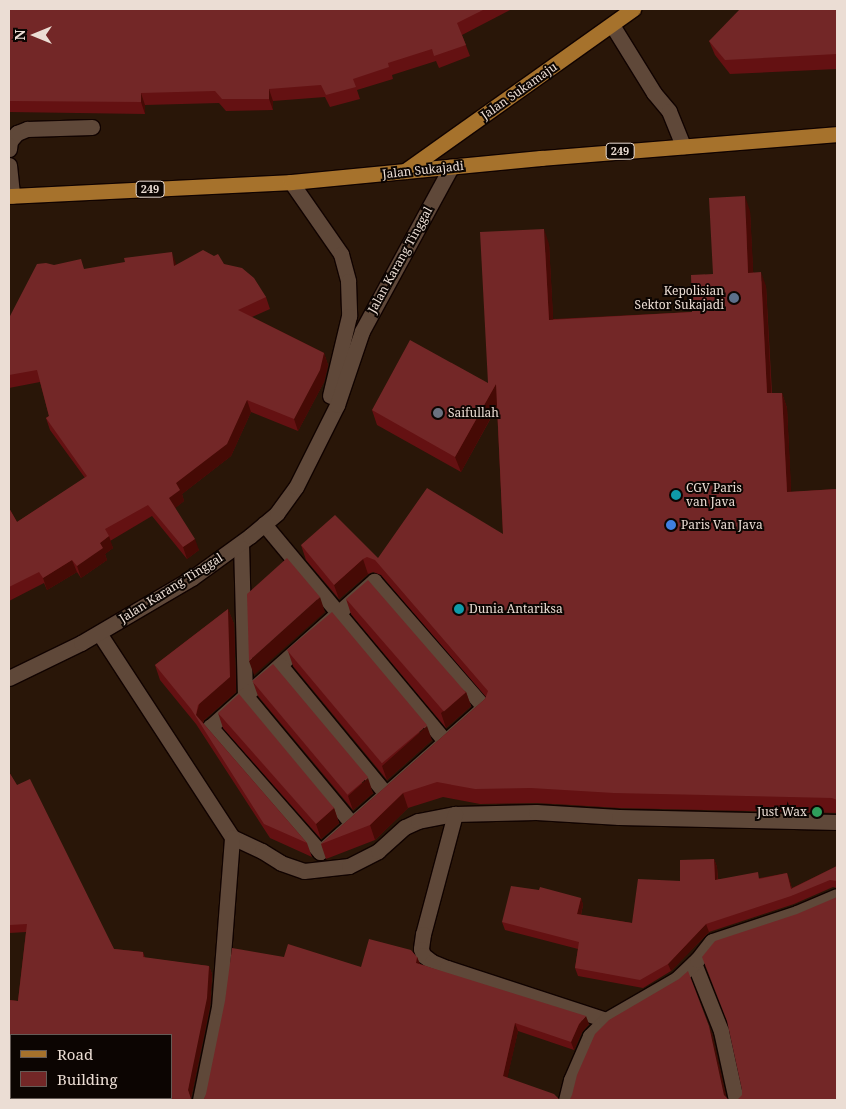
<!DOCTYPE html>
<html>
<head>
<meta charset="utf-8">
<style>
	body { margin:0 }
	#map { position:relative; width:846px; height:1109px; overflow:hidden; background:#291608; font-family:"Noto Serif",serif }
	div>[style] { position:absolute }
	.roads { filter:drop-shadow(1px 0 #110300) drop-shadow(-1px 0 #110300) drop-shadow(0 1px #110300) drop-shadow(0 -1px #110300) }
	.minor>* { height:15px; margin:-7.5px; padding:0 7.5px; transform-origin:7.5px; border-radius:7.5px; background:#5f4839 }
	.major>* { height:15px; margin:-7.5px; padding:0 7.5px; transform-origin:7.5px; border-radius:7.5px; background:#a6722c }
	.wall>* { inset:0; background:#641112 }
	.shaded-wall>* { inset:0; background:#460a05 }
	.building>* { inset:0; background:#732727; transform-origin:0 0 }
	.dots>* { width:14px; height:14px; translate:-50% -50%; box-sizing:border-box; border:2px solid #0c0502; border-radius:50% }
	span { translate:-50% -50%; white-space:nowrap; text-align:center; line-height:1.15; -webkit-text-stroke:4px #0c0502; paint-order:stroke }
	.shield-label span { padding:1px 4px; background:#0c0502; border:1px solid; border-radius:4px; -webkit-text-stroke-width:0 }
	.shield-label { font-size:11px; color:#ebddd4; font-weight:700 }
	.street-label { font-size:12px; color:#ebddd4 }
	.poi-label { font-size:12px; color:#ebddd4 }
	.right { translate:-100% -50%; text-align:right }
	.left { translate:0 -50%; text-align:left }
	.frame { position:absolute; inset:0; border:10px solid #ebddd4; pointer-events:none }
	.legend { position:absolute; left:10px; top:1034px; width:162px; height:65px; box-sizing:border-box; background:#0c0502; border:1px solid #655b56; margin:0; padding:6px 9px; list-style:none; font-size:15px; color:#ebddd4 }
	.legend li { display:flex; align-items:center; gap:10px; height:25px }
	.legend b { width:25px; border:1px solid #655b56 }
	.north { position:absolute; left:10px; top:10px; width:50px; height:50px; -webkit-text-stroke:4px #0c0502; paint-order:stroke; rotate:270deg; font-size:14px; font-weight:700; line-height:20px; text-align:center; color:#ebddd4 }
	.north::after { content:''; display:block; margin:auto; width:18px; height:22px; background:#ebddd4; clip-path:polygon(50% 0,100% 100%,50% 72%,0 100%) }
</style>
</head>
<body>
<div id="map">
	<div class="roads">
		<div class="minor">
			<i style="left:612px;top:25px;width:80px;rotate:58.3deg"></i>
			<i style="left:654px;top:93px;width:23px;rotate:50deg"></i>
			<i style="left:669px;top:111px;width:38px;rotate:68deg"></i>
			<i style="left:9px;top:149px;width:8px;rotate:-83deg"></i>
			<i style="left:10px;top:141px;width:11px;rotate:-49deg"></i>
			<i style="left:17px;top:133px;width:11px;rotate:-22deg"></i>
			<i style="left:27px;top:129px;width:65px;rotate:-1.8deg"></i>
			<i style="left:9px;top:165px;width:31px;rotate:84deg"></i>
			<i style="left:291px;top:182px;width:88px;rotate:55.2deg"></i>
			<i style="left:341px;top:254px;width:28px;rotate:75deg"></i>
			<i style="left:348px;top:281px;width:35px;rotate:88deg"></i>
			<i style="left:349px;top:316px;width:82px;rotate:103.4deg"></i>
			<i style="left:264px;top:524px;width:283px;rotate:50.2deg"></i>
			<i style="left:241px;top:543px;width:152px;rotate:88.5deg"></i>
			<i style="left:245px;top:695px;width:168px;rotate:50.3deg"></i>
			<i style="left:374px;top:581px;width:167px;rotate:48.9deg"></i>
			<i style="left:484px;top:707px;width:219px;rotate:138.5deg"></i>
			<i style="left:320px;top:852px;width:167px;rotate:-131.3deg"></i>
			<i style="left:210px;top:727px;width:220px;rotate:-41.7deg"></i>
			<i style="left:99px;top:633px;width:244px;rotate:56.9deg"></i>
			<i style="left:232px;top:837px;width:33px;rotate:25deg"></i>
			<i style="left:262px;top:851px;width:22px;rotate:32deg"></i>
			<i style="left:281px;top:863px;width:24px;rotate:19deg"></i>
			<i style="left:304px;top:871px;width:45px;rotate:-6.3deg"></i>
			<i style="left:349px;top:866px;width:33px;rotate:-27deg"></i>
			<i style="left:378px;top:851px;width:36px;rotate:-42deg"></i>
			<i style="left:405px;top:827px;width:14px;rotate:-25deg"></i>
			<i style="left:418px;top:821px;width:38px;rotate:-11deg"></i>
			<i style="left:455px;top:814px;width:81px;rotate:-1.4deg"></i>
			<i style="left:536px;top:812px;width:83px;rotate:3.4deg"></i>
			<i style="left:619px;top:817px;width:218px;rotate:1.3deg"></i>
			<i style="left:280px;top:665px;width:167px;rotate:50.6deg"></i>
			<i style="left:9px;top:678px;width:80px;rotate:-25.9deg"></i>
			<i style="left:81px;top:643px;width:129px;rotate:-30.4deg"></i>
			<i style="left:192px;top:578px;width:72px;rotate:-35.9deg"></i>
			<i style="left:250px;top:536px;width:35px;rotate:-40deg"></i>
			<i style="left:277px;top:513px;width:32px;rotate:-54deg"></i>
			<i style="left:296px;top:487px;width:92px;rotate:-63.4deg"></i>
			<i style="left:337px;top:405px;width:78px;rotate:-71.3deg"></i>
			<i style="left:362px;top:331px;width:187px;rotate:-61.5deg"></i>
			<i style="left:455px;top:814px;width:124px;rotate:104.9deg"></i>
			<i style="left:423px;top:934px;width:15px;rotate:98deg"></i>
			<i style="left:421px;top:949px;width:6px;rotate:72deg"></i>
			<i style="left:423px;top:955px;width:11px;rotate:38deg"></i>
			<i style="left:432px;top:962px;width:16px;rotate:22deg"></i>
			<i style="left:447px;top:968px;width:167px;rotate:18.1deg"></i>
			<i style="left:694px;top:963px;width:73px;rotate:68.3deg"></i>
			<i style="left:721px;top:1031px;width:71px;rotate:77.7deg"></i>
			<i style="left:200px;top:1100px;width:95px;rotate:-78.5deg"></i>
			<i style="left:219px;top:1007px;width:170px;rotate:-85.6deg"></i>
			<i style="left:566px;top:1100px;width:21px;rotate:-76deg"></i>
			<i style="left:571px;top:1080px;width:48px;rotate:-66.6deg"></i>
			<i style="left:590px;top:1036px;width:23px;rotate:-45deg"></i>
			<i style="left:606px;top:1020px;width:82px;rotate:-30deg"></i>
			<i style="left:677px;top:979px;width:28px;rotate:-44deg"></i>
			<i style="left:697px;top:960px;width:24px;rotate:-52deg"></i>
			<i style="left:712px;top:941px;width:89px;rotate:-18.2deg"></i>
			<i style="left:797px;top:913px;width:43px;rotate:-23deg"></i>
		</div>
		<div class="major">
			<i style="left:405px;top:171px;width:280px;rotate:-35.4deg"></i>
			<i style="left:9px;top:196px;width:282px;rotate:-2.8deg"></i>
			<i style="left:291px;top:182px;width:251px;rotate:-5.5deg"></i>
			<i style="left:541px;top:158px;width:297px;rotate:-4.6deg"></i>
		</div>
	</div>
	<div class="wall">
		<i style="clip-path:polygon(9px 9px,512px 9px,462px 35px,470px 56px,439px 68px,436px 61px,392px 75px,393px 79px,357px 90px,360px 99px,330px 107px,325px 97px,273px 101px,273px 110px,226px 111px,219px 103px,145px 105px,145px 114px,9px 112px)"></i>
		<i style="clip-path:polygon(837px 9px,837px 69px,730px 74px,715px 55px,709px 41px)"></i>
		<i style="clip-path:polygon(750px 211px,753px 272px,766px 286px,772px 393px,782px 393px,787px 408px,791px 492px,837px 489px,837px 813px,619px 808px,537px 803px,480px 804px,443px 797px,408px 808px,375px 840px,326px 859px,321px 844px,485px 699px,486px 697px,381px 575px,373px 572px,368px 574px,339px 599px,306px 560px,301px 545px,378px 558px,503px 534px,497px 407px,461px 472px,377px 425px,372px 410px,488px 383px,549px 244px,553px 319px,692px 312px,713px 274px)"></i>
		<i style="clip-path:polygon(224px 264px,266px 297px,270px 309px,252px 317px,324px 353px,328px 365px,324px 382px,298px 431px,251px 412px,231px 456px,182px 494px,184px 501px,175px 508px,199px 550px,187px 559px,152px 516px,110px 541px,113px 548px,105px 554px,107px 560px,81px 578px,77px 572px,47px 590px,44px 583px,9px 601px,9px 508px,17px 522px,85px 478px,50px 430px,46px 418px,49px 416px,40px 382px,9px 388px,9px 318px,54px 265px,85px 269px)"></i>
		<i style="clip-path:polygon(346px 599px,466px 692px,471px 706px,446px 728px,351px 614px)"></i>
		<i style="clip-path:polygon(228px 609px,234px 624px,236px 692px,204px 720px,203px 723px,307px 843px,312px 857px,270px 838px,196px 724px,160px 680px,155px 665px)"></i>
		<i style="clip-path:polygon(288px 651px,432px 740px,387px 780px,293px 666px)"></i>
		<i style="clip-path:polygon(253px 682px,373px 793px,353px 810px,258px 696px)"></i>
		<i style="clip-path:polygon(218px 713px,334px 808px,339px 823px,321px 839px,223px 728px)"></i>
		<i style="clip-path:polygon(9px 772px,114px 949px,143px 952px,145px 958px,209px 966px,212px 974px,210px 1006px,191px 1098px,63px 1100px,171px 1035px,11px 1035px,11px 1046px,9px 1046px,9px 1000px,18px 1001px,26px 932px,9px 933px)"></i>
		<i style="clip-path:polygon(714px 859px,717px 867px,718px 879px,760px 878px,787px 873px,792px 888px,837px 866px,837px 888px,833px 887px,794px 904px,709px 932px,671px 971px,643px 988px,578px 976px,575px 968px,578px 949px,505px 930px,502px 922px,581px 898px,583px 905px,581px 915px,632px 923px,680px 881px)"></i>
		<i style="clip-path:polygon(284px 957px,361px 967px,417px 957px,420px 964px,589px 1024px,582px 1032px,574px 1050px,518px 1031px,507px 1078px,204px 1099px)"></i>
	</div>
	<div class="shaded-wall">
		<i style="clip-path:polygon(269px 89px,273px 101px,273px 110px,269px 99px)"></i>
		<i style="clip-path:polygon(141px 93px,145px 105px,145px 114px,141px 102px)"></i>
		<i style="clip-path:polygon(745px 196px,750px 211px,754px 287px,748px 273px)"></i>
		<i style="clip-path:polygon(544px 229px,549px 244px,554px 334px,549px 320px)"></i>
		<i style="clip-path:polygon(172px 252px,176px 264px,178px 278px,174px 266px)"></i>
		<i style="clip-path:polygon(761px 272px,766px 286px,772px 408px,767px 393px)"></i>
		<i style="clip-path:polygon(324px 353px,328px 365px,324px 382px,298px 431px,294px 419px)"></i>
		<i style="clip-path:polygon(496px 384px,501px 399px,461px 472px,455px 457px)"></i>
		<i style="clip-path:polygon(782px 393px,787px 408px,792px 507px,787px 492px)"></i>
		<i style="clip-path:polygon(247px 400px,251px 412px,231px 456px,182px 494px,184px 501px,173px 510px,169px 498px,176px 483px)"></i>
		<i style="clip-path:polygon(109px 536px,113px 548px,105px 554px,107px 560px,81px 578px,77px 566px,100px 543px)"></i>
		<i style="clip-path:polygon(195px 539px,199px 550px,187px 559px,183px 547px)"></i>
		<i style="clip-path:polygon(363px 559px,368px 574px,339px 599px,334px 585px)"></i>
		<i style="clip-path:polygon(72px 560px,77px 572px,47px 590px,43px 578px)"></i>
		<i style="clip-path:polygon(320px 597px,325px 612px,254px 675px,249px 661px)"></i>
		<i style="clip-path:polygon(228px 609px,234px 624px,236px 692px,204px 720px,202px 726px,196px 715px)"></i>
		<i style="clip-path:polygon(466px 692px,471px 706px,446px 728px,441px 713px)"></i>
		<i style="clip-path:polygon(427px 726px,432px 740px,387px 780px,382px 766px)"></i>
		<i style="clip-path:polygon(368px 778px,373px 793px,353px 810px,348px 796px)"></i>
		<i style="clip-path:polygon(403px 793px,408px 808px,375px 840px,370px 825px)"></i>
		<i style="clip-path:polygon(334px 808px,339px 823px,321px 839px,316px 824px)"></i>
		<i style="clip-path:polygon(714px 859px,717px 867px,718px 888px,715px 880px)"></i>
		<i style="clip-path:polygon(787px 873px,790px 881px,793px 896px,791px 889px)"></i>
		<i style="clip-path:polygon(581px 898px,583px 905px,579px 922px,577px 914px)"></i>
		<i style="clip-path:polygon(706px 924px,709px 932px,671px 971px,668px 964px)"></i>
		<i style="clip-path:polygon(417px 957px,420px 965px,416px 963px)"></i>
		<i style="clip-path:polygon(209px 966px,212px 974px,210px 1006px,191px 1098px,191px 1100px,188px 1090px)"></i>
		<i style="clip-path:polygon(586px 1016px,589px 1024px,582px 1032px,574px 1050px,571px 1042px,579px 1024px)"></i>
		<i style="clip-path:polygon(515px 1023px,518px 1031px,506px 1084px,503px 1076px)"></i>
		<i style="clip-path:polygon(709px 1026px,712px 1034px,727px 1100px,724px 1095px)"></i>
	</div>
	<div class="building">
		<i style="clip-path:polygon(9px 9px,485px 9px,457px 23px,466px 45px,434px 56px,432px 49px,388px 63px,389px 67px,353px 79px,356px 87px,326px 95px,321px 85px,269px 89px,269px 99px,222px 99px,215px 91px,141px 93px,141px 102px,9px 101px)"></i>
		<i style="clip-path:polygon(740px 9px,837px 9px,837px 54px,725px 60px,709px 41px)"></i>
		<i style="clip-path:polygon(745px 196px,748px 273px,761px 272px,767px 393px,782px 393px,787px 492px,837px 489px,837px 800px,832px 798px,614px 793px,531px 788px,475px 789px,437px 782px,403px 793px,370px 825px,321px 844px,485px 699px,488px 691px,375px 560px,367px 557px,363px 559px,334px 585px,301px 545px,335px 515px,378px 558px,427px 488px,503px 534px,496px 384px,455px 457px,372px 410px,410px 340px,488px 383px,480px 232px,544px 229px,549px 320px,692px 312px,691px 275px,713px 274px,709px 198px)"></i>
		<i style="clip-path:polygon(203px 250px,214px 256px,218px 254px,224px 264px,242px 268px,254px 278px,266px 297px,238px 310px,324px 353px,320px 370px,294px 419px,247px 400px,227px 444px,176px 483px,180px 490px,169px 498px,195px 539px,183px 547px,148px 505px,105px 529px,109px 536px,100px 543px,103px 548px,77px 566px,72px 560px,43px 578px,39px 572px,9px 587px,9px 508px,17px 522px,87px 476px,46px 418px,49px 416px,37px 370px,9px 375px,9px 318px,37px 264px,46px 263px,54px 265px,81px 259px,84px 269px,125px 262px,124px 258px,172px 252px,174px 266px)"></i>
		<i style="clip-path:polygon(287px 558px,320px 597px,249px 661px,247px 594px)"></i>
		<i style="left:368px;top:580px;width:149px;height:29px;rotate:49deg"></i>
		<i style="clip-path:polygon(228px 609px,230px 677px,198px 705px,196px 715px,307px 843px,264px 824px,191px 709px,155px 665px)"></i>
		<i style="left:332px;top:612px;width:148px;height:59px;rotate:50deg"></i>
		<i style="left:273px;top:664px;width:148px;height:27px;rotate:50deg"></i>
		<i style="clip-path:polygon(239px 694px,334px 808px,316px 824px,218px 713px)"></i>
		<i style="clip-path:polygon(9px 772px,17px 785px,30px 779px,114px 949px,143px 952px,143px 957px,209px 966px,207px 998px,188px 1090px,191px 1099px,193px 1100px,63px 1100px,63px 1098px,171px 1098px,171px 1035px,11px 1035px,11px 1038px,9px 1038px,9px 1000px,18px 1001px,27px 924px,9px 925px)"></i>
		<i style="clip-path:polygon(714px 859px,715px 880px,758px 872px,759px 879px,787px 873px,791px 889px,837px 866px,837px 881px,830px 880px,791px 896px,706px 924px,668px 964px,640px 980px,575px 968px,579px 942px,502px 922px,511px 886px,539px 890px,540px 887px,581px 898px,577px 914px,632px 923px,638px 879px,680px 881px,680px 860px)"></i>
		<i style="clip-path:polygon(837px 897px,837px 1100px,737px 1100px,742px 1095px,742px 1090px,727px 1021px,702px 957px,715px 941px,797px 914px)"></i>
		<i style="clip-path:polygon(369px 939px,411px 950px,417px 957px,416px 963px,586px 1016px,579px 1024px,571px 1042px,515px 1023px,503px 1076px,554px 1094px,560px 1100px,199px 1100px,204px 1099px,206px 1094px,225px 1001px,232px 948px,284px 957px,288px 944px,361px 967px)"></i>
		<i style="clip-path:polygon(688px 971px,709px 1026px,724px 1095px,729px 1100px,565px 1100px,570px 1099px,572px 1095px,577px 1075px,595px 1034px,609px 1020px,679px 979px)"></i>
	</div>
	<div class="dots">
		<i style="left:734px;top:298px;background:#5c6f8a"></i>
		<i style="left:438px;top:413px;background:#6b7280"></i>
		<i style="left:676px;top:495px;background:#0f9aa8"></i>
		<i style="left:671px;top:525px;background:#3f7fe0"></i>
		<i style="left:459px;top:609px;background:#0f9aa8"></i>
		<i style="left:817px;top:812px;background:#2e9e5b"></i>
	</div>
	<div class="shield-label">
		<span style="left:620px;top:151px">249</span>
		<span style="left:150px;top:189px">249</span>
	</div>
	<div class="street-label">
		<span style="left:519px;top:91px;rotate:-35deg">Jalan Sukamaju</span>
		<span style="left:423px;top:170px;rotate:-6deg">Jalan Sukajadi</span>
		<span style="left:400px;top:260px;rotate:-61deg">Jalan Karang Tinggal</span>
		<span style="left:171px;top:588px;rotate:-32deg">Jalan Karang Tinggal</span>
	</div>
	<div class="poi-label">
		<span class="right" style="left:724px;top:298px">Kepolisian<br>Sektor Sukajadi</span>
		<span class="left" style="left:448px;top:413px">Saifullah</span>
		<span class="left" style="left:686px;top:495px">CGV Paris<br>van Java</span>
		<span class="left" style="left:681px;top:525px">Paris Van Java</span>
		<span class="left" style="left:469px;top:609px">Dunia Antariksa</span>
		<span class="right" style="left:807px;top:812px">Just Wax</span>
	</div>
	<div class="frame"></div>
	<ul class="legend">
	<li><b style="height:6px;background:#a6722c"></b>Road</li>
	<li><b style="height:14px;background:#732727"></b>Building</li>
	</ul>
	<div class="north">N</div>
</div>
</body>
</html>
